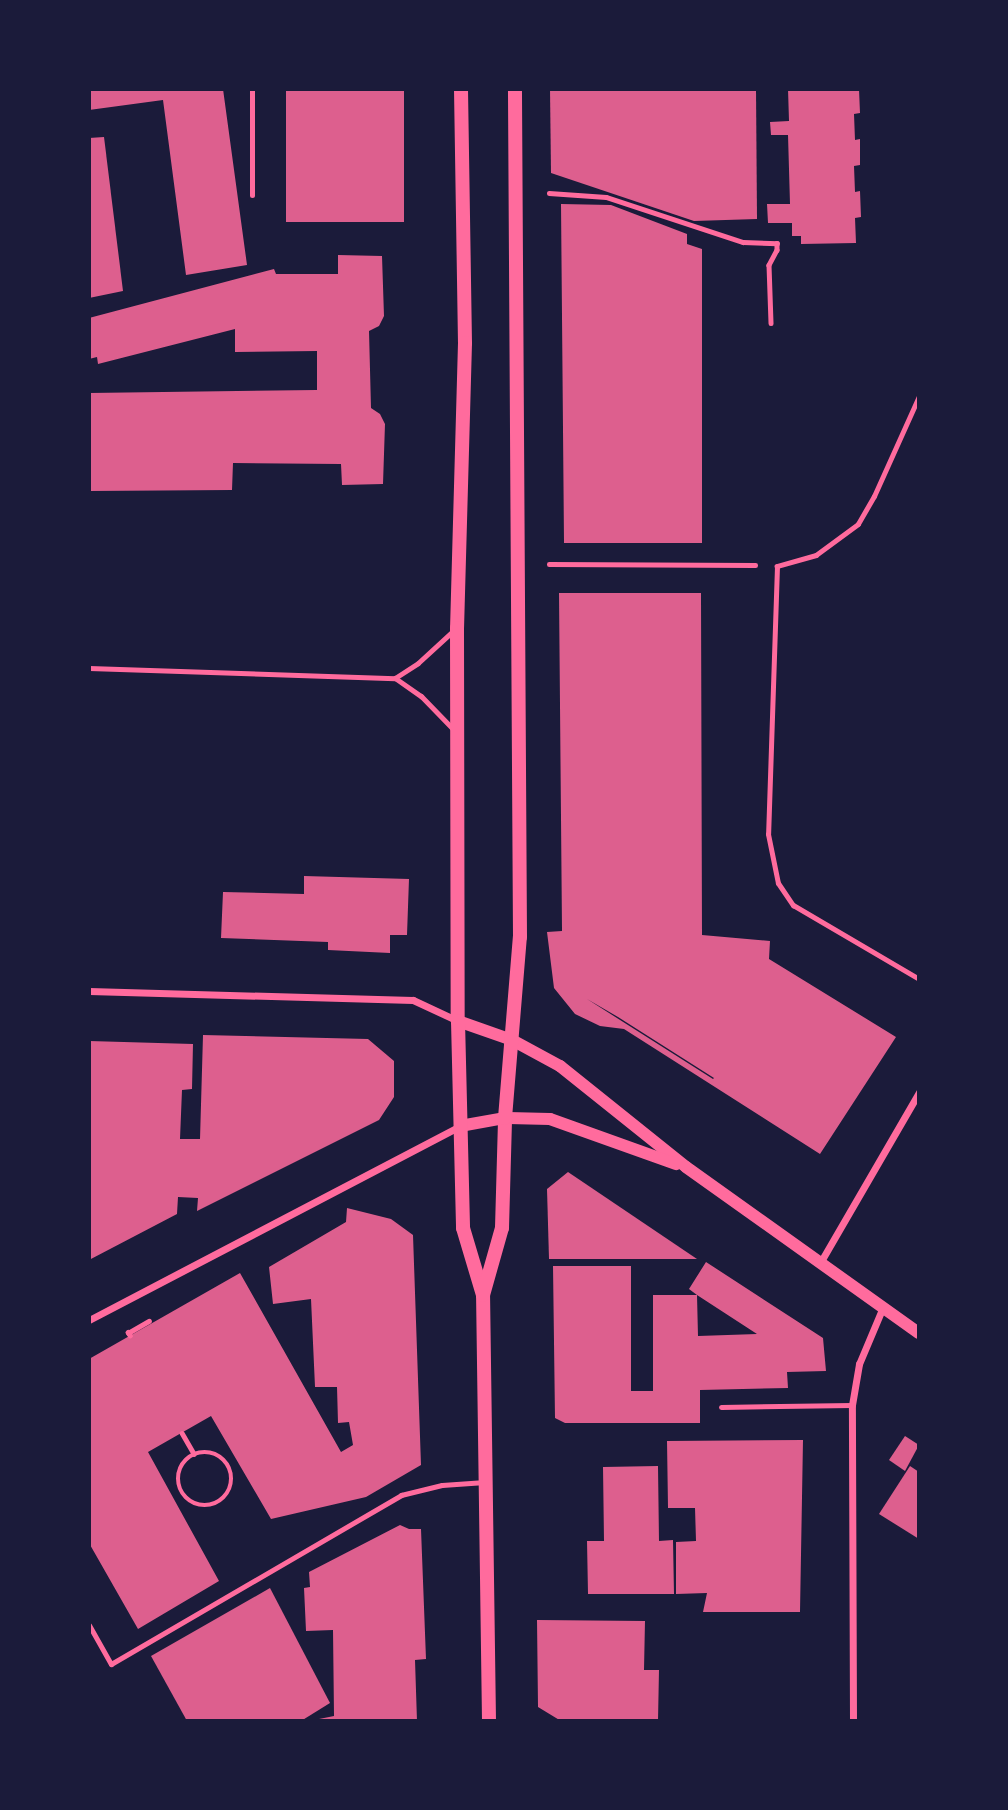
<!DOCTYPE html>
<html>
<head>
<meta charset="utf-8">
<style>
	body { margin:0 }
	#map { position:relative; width:1008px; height:1810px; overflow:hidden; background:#1b1b3a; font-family:"Space Grotesk",sans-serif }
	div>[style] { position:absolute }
	.building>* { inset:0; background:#dd5f8e; transform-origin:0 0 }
	.path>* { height:4.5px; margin:-2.25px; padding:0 2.25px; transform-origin:2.25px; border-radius:2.25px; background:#ff6b9d }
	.path>.ring { margin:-2.25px; padding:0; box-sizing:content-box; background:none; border:4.5px solid #ff6b9d; border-radius:50% }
	.service>* { height:5px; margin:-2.5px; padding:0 2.5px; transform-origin:2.5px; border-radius:2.5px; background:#ff6b9d }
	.minor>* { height:7px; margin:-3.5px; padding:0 3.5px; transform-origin:3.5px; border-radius:3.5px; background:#ff6b9d }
	.tertiary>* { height:12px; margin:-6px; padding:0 6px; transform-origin:6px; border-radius:6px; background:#ff6b9d }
	.secondary>* { height:14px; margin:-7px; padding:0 7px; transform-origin:7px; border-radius:7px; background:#ff6b9d }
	span { translate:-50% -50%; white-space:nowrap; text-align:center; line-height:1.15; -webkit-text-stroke:7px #1b1b3a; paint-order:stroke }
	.frame { position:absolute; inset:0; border:91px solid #1b1b3a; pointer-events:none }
</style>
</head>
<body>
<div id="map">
	<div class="building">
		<i style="clip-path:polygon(89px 89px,223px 89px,247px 265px,186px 275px,163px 100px,89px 110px)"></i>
		<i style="left:286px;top:89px;width:118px;height:133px"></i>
		<i style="clip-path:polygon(550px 89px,756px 89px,757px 219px,694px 221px,551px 173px)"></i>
		<i style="clip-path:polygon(788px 89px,859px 89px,860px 113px,854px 114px,855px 140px,860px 139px,860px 165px,854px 166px,855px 192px,860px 191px,861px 217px,855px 218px,856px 243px,801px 244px,801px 236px,792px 236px,792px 223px,768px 223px,767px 204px,790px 204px,788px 135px,771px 135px,770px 122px,789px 121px)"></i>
		<i style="clip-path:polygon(104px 137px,123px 291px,89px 298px,89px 138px)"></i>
		<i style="clip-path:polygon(561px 204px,611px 205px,687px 234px,687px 244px,702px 249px,702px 543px,564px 543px)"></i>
		<i style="clip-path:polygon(338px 255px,382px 256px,384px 316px,379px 326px,369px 331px,371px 408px,380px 414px,385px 424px,383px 484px,342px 485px,341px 464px,233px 463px,232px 490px,89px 491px,89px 393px,317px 390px,317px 351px,235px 352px,235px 329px,98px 364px,97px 357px,89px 359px,89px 318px,274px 269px,276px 274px,338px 274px)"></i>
		<i style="clip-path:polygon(evenodd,559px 593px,701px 593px,702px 935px,770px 941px,769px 959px,896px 1037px,820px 1154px,624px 1029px,600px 1026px,575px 1014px,554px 988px,547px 932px,562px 931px,559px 593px,587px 999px,618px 1017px,714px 1078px,713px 1079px,587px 999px)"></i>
		<i style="clip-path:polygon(304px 876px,409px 879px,407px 935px,390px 935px,390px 953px,328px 950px,328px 942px,221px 938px,223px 892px,304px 894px)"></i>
		<i style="clip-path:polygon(203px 1035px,368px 1039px,394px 1061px,394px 1097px,379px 1120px,197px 1211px,198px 1198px,178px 1197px,177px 1214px,89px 1260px,89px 1041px,193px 1044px,192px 1089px,182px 1090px,180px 1139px,200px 1139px)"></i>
		<i style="clip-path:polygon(568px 1172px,697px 1259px,549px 1259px,547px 1189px)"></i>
		<i style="clip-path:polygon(347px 1208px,391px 1219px,413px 1235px,421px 1465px,366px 1497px,271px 1519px,211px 1416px,148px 1452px,219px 1581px,138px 1629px,89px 1543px,89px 1359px,240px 1273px,341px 1452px,353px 1445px,349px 1422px,338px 1423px,337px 1387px,315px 1387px,311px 1299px,273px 1304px,269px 1267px,346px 1222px)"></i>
		<i style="clip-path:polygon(706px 1262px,823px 1338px,826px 1371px,787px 1372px,788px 1388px,700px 1390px,700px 1423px,565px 1423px,555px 1418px,553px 1266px,631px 1266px,631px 1391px,653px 1391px,653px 1295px,697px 1295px,698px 1336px,757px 1334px,697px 1295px,689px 1289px)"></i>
		<i style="clip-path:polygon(905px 1436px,919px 1445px,905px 1471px,889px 1460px)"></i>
		<i style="clip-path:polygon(803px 1440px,800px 1612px,703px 1612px,707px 1593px,676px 1594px,676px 1542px,696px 1541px,695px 1508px,668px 1508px,667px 1441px)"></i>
		<i style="clip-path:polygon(658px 1466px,659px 1541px,673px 1540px,674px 1594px,588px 1594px,587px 1541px,604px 1541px,603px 1467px)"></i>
		<i style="clip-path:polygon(910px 1466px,919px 1472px,919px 1539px,879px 1514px)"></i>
		<i style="clip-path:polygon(400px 1525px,409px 1529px,421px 1529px,426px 1659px,415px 1660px,417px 1721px,309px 1721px,334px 1716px,333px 1630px,306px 1631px,304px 1588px,310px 1587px,309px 1572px)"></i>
		<i style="clip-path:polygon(270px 1588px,330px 1703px,301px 1721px,187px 1721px,151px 1656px)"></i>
		<i style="clip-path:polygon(537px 1620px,645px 1621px,644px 1670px,659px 1670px,658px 1721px,561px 1721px,538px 1707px)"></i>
	</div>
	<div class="path">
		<i style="left:549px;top:193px;width:57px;rotate:4deg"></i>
		<i style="left:606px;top:197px;width:144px;rotate:18.2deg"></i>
		<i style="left:743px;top:242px;width:34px;rotate:2deg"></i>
		<i style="left:777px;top:243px;width:7px;rotate:90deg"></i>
		<i style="left:777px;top:250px;width:17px;rotate:118deg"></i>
		<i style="left:769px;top:265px;width:58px;rotate:88deg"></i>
		<i style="left:549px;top:564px;width:206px;rotate:0.3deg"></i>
		<i style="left:130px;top:1336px;width:4px;rotate:-124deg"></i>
		<i style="left:128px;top:1333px;width:24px;rotate:-30deg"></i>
		<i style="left:182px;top:1433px;width:24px;rotate:60deg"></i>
		<i class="ring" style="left:178px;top:1452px;width:49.5px;height:49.5px"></i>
	</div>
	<div class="service">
		<i style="left:252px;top:89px;width:106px;rotate:90deg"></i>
		<i style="left:919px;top:396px;width:110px;rotate:114.2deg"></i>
		<i style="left:874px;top:496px;width:32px;rotate:120deg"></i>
		<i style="left:858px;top:524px;width:52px;rotate:143.6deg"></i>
		<i style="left:816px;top:555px;width:41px;rotate:164.2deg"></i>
		<i style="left:777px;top:566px;width:268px;rotate:91.9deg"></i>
		<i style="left:768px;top:834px;width:50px;rotate:78.5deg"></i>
		<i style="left:778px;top:883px;width:27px;rotate:56deg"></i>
		<i style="left:793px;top:905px;width:146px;rotate:30.4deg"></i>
		<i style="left:89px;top:668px;width:306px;rotate:1.9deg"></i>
		<i style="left:395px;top:678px;width:27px;rotate:-33deg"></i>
		<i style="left:418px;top:663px;width:49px;rotate:-42.5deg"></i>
		<i style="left:395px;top:678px;width:32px;rotate:35deg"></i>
		<i style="left:421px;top:696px;width:46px;rotate:45.9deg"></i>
		<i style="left:721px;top:1407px;width:131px;rotate:-0.9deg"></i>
		<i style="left:89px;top:1625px;width:45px;rotate:60.6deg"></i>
		<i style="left:111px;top:1664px;width:336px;rotate:-30.2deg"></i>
		<i style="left:401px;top:1495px;width:42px;rotate:-13.7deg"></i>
		<i style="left:442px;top:1485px;width:43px;rotate:-4deg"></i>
	</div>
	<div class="minor">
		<i style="left:89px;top:991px;width:324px;rotate:1.6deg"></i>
		<i style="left:413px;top:1000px;width:50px;rotate:25deg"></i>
		<i style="left:820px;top:1263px;width:198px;rotate:-59.9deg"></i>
		<i style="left:89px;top:1320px;width:419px;rotate:-27.6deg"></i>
		<i style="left:853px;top:1721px;width:316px;rotate:-90.2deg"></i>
		<i style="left:852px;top:1405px;width:42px;rotate:-80.3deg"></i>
		<i style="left:859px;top:1364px;width:62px;rotate:-67.2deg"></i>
	</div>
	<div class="tertiary">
		<i style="left:458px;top:1021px;width:57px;rotate:19.4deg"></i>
		<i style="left:512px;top:1040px;width:55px;rotate:28.4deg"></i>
		<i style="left:560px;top:1066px;width:161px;rotate:38.7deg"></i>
		<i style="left:686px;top:1167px;width:286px;rotate:35.5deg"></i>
		<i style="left:460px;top:1126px;width:46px;rotate:-10.1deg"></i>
		<i style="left:505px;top:1118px;width:45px;rotate:1.3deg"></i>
		<i style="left:550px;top:1119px;width:134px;rotate:19.7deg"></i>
	</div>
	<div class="secondary">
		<i style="left:461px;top:89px;width:254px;rotate:89.1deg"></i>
		<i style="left:465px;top:343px;width:285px;rotate:91.6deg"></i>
		<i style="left:457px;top:628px;width:393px;rotate:89.9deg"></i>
		<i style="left:458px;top:1021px;width:207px;rotate:88.6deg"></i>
		<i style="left:463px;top:1228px;width:70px;rotate:73.4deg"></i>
		<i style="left:489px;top:1721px;width:426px;rotate:-90.8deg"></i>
		<i style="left:483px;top:1295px;width:70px;rotate:-74.2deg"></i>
		<i style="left:502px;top:1228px;width:110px;rotate:-88.4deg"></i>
		<i style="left:505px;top:1118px;width:182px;rotate:-85.3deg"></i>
		<i style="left:520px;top:937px;width:848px;rotate:-90.34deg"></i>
	</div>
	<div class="frame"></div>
</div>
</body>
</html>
